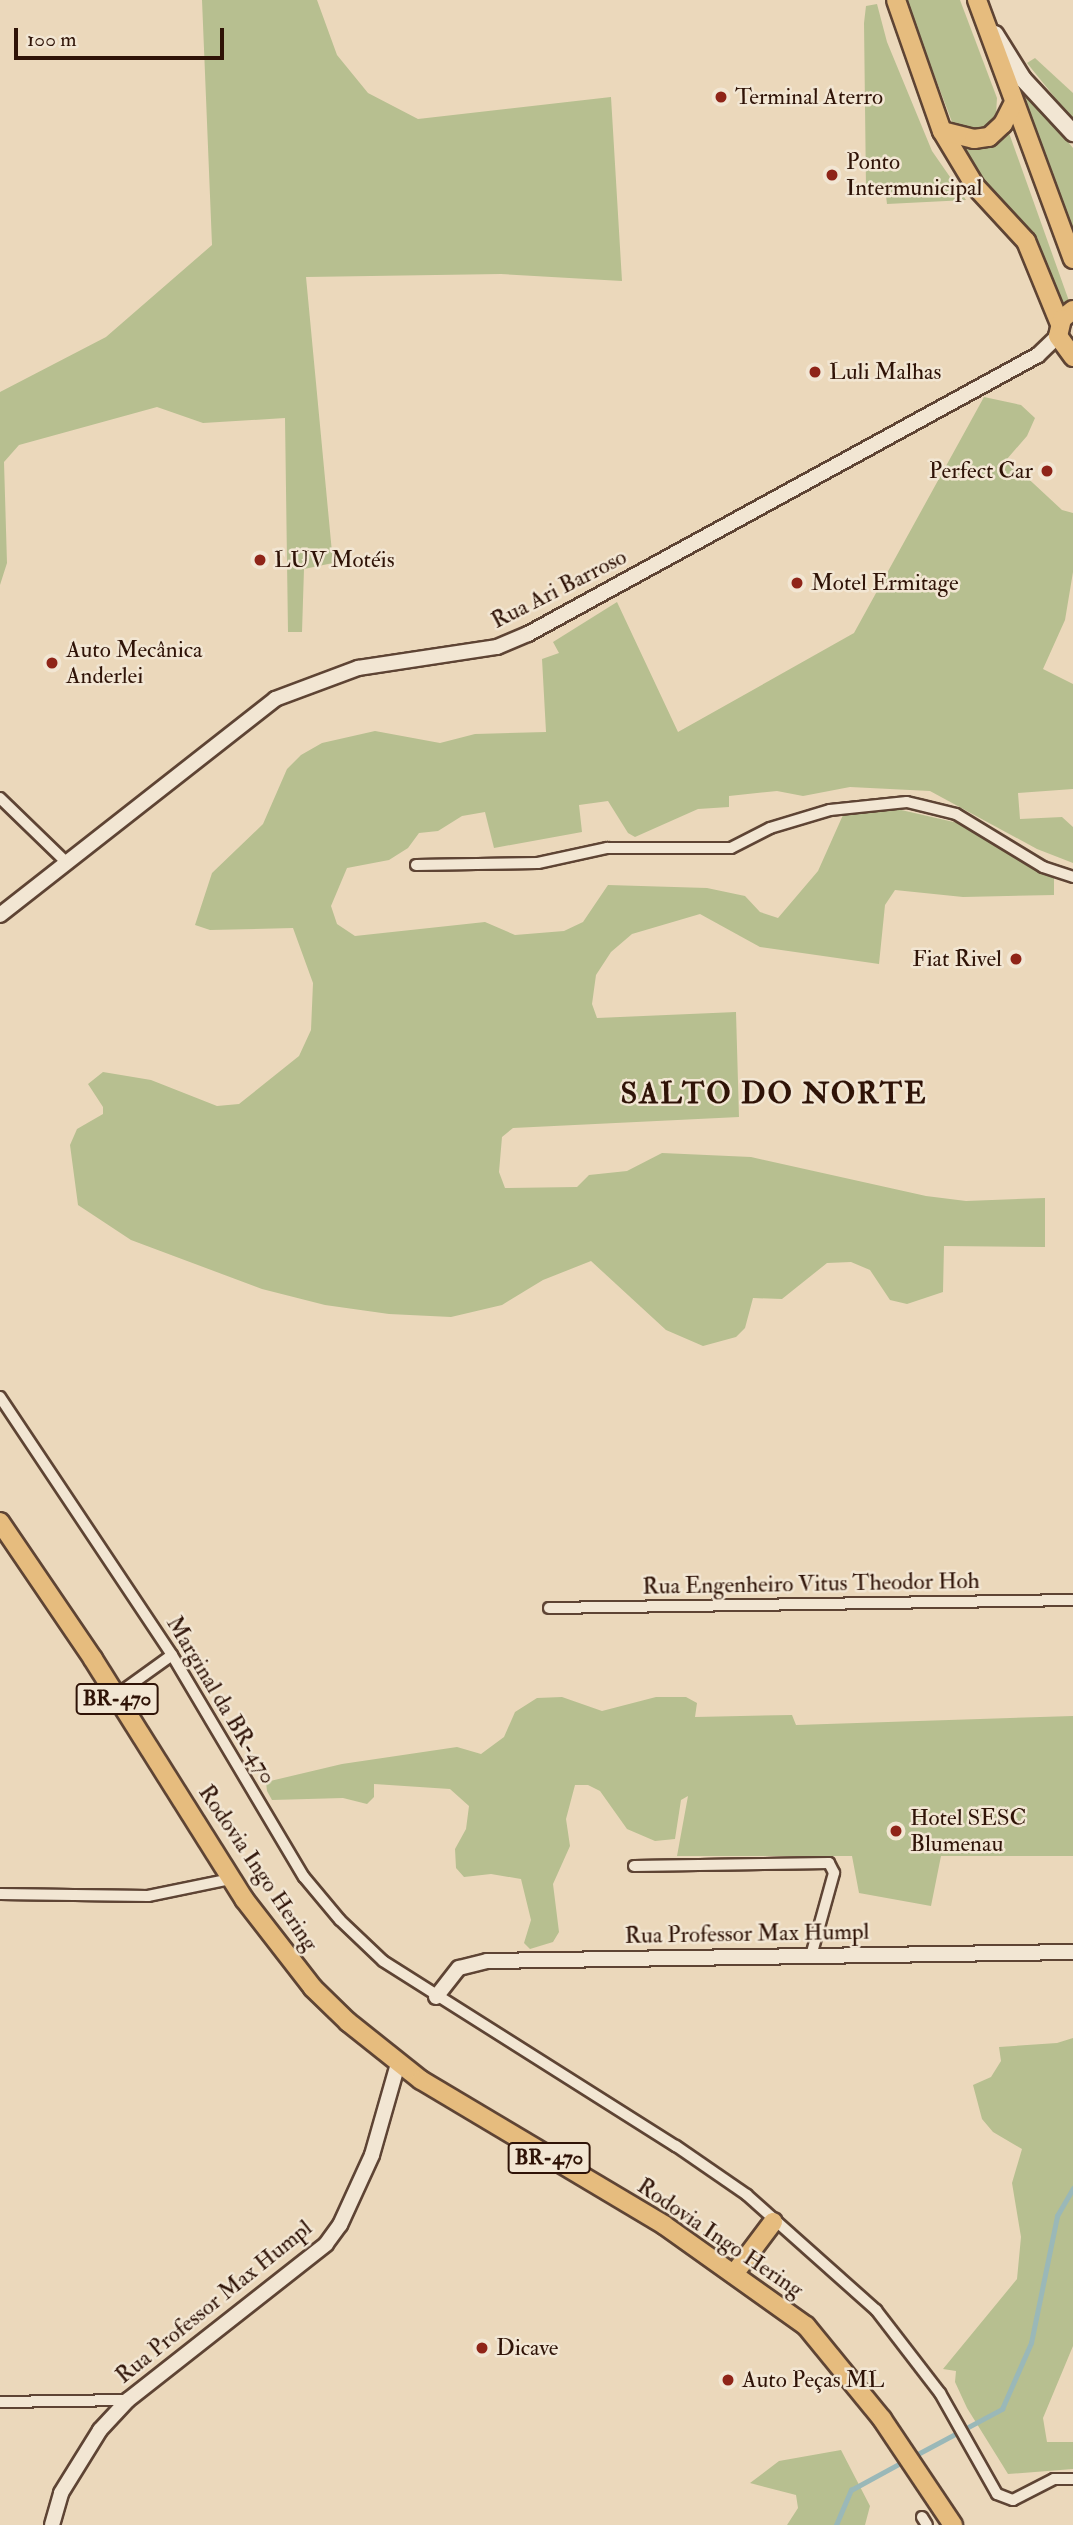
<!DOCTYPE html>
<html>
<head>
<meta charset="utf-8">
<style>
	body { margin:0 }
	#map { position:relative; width:1073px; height:2525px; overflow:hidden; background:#ebd8bb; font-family:"IM FELL Double Pica",serif }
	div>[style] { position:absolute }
	.green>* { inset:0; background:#b7bf90 }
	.stream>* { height:4.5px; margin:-2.25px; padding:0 2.25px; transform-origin:2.25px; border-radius:2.25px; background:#9ab8b8 }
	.roads { filter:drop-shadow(2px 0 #5e4434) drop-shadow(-2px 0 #5e4434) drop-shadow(0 2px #5e4434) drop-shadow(0 -2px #5e4434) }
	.minor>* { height:10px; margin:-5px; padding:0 5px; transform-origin:5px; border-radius:5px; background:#f2e6d3 }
	.tertiary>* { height:14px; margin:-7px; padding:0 7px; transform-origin:7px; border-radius:7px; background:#f2e6d3 }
	.secondary>* { height:16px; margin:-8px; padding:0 8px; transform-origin:8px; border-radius:8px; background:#f2e6d3 }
	.primary>* { height:18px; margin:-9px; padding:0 9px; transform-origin:9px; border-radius:9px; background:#e6bc7e }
	.trunk>* { height:18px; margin:-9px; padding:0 9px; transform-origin:9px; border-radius:9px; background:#e6bc7e }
	.dots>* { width:19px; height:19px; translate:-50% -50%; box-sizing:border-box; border:4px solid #f2e6d3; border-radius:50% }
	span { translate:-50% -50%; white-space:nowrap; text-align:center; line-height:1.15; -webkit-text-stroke:5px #f2e6d3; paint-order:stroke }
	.shield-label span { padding:2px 5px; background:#f2e6d3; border:2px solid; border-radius:5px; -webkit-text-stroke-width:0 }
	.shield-label { font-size:21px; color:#2f1307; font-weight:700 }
	.poi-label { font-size:23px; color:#2f1307 }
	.left { translate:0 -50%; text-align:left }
	.right { translate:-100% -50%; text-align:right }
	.street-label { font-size:23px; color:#2f1307 }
	.district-label { font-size:30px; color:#2f1307; font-weight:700; letter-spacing:2px }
	.scale { position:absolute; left:14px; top:28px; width:210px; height:32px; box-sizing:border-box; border:4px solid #2f1307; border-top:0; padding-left:9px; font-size:21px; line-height:24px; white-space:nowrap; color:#2f1307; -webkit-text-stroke:5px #f2e6d3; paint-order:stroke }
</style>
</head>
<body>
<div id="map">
	<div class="green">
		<i style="clip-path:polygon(202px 0,317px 0,337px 55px,368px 93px,418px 119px,611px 97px,622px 281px,501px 274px,306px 277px,333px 563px,304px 569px,302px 632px,288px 632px,285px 418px,203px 423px,157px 407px,19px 445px,4px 462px,7px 563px,0 585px,0 392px,106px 337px,212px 245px)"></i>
		<i style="clip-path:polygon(906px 0,960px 0,997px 98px,996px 115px,987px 127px,964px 130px,952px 122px)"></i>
		<i style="clip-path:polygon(877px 4px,887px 42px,932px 151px,966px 200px,887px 204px,886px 196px,870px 194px,866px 189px,864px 23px,866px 6px)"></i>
		<i style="clip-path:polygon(1035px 58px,1073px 93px,1073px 120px,1027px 63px)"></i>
		<i style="clip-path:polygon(1015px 77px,1073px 148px,1073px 232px,1050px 179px)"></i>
		<i style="clip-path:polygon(1009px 133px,1069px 301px,1058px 308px,1005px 210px,959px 146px,988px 147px)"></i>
		<i style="clip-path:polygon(984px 397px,1021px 405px,1035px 418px,1027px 436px,1007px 459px,1062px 510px,1073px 513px,1073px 572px,1065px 620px,1043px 669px,1073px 684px,1073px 789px,1018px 793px,1020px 819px,1062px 817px,1073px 827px,1073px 863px,1037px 849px,930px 791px,850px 787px,803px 796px,777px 791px,729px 796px,729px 807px,698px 809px,635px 837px,628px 833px,608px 801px,579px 805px,582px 832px,494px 848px,485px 812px,462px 816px,438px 831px,419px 833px,408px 848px,389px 860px,347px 868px,331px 906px,337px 924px,355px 936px,485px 922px,515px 935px,564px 931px,583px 922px,608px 885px,707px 888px,745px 896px,760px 912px,778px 918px,818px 871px,843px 815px,897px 809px,958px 823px,1054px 877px,1054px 895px,963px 897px,895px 890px,885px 905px,879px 964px,760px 947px,700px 914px,632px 934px,611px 952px,596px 975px,592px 1004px,597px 1018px,736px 1012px,739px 1117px,513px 1128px,502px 1137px,499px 1172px,505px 1188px,577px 1187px,589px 1175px,627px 1171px,662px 1153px,751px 1157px,926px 1196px,966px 1201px,1045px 1198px,1045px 1247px,944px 1246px,943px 1292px,907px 1304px,890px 1300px,870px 1270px,851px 1262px,827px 1263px,782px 1299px,753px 1298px,745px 1328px,736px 1337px,703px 1346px,666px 1330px,591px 1261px,543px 1280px,502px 1305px,451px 1317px,389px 1314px,325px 1305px,262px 1289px,131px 1240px,78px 1205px,70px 1145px,77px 1129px,103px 1114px,103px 1107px,88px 1084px,103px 1072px,151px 1080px,217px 1106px,239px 1104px,299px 1056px,311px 1030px,313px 983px,293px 928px,210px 930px,195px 925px,212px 873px,263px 824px,287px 769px,301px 755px,322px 743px,375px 731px,440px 743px,475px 734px,546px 732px,542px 659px,559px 653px,553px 642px,617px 602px,678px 732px,854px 633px)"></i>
		<i style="clip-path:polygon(562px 1697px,602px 1711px,656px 1697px,686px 1697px,697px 1703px,695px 1717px,792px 1715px,796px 1725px,1073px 1716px,1073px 1856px,941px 1856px,931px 1906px,859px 1893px,852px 1856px,677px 1856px,688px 1796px,681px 1800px,675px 1839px,655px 1841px,627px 1829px,600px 1791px,588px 1785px,575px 1785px,566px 1819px,570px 1846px,553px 1884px,559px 1932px,553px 1942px,530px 1949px,524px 1943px,531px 1920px,521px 1879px,491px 1874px,464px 1877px,456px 1868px,455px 1849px,466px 1829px,469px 1806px,450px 1789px,374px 1784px,374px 1797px,367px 1804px,343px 1798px,272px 1800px,267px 1791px,266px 1782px,342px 1764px,457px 1747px,481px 1754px,504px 1737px,515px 1712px,537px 1698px)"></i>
		<i style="clip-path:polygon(1073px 2038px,1073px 2346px,1043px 2418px,1047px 2442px,1073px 2442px,1073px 2469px,1008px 2474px,967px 2408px,955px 2382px,956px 2371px,943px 2369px,1017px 2279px,1021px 2237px,1012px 2183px,1022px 2149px,993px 2132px,982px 2119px,973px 2085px,991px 2077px,1001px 2061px,999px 2047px,1057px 2043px)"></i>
		<i style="clip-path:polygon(841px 2450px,870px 2506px,865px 2525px,787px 2525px,798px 2508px,796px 2495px,750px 2483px,779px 2461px)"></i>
	</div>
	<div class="stream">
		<i style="left:914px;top:2456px;width:100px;rotate:-28.1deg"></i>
		<i style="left:1002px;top:2409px;width:72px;rotate:-66.3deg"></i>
		<i style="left:1031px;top:2343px;width:130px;rotate:-78.4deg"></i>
		<i style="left:1057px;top:2216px;width:32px;rotate:-60deg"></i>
		<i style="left:836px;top:2525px;width:38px;rotate:-67deg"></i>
		<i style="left:851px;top:2490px;width:63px;rotate:-28.6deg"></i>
	</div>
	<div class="roads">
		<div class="minor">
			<i style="left:0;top:798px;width:92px;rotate:44.1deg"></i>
			<i style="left:416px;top:865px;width:122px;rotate:-0.9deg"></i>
			<i style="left:538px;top:863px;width:71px;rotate:-12.3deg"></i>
			<i style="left:607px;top:848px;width:124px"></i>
			<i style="left:731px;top:848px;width:44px;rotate:-27.1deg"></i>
			<i style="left:770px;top:828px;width:63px;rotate:-16.7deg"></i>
			<i style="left:830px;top:810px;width:77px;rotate:-5.9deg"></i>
			<i style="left:907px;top:802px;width:50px;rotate:13.8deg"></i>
			<i style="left:956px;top:814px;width:102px;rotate:31.3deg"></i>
			<i style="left:1043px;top:867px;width:32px;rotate:18deg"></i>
			<i style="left:0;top:1397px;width:310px;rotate:56.3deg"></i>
			<i style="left:172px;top:1655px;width:258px;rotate:59.3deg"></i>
			<i style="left:304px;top:1877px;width:56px;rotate:50.1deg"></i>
			<i style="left:340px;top:1920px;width:59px;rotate:43.6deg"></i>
			<i style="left:383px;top:1961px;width:347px;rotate:32.3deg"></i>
			<i style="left:676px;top:2146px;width:86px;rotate:34.6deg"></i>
			<i style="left:747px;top:2195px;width:173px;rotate:41.7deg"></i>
			<i style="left:876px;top:2310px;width:105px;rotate:52.4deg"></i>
			<i style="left:940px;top:2393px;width:116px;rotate:60.6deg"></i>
			<i style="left:997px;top:2494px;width:17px;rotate:21deg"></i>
			<i style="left:1013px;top:2500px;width:46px;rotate:-27.1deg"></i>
			<i style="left:1054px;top:2479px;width:19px"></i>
			<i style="left:549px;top:1608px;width:524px;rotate:-0.87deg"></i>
			<i style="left:115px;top:1696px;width:70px;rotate:-35.7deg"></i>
			<i style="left:634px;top:1866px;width:195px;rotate:-0.9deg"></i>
			<i style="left:829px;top:1863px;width:11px;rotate:63deg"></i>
			<i style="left:834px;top:1873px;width:86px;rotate:105.5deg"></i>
			<i style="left:0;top:1894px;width:148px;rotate:0.8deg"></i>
			<i style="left:148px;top:1896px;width:85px;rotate:-11.6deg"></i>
			<i style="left:0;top:2402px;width:128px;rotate:-0.9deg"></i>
			<i style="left:922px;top:2517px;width:9px;rotate:58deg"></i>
		</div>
		<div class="tertiary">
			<i style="left:0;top:915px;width:350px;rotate:-38.1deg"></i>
			<i style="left:275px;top:699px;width:89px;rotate:-20.5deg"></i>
			<i style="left:358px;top:668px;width:141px;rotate:-8.6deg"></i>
			<i style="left:497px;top:647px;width:34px;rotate:-23deg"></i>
			<i style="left:528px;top:634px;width:581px;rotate:-28.68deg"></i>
			<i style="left:1038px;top:355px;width:28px;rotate:-44deg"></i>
			<i style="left:436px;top:1997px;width:37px;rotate:-52deg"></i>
			<i style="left:459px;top:1968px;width:29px;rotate:-14deg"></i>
			<i style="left:487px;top:1961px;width:586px;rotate:-0.88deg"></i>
			<i style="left:52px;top:2525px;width:33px;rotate:-74deg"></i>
			<i style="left:61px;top:2493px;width:74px;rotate:-58.2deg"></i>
			<i style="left:100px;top:2430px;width:41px;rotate:-47deg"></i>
			<i style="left:128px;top:2400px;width:252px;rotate:-38.2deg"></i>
			<i style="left:326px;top:2244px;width:24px;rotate:-54deg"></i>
			<i style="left:340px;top:2225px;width:77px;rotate:-65.4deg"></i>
			<i style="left:372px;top:2155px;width:95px;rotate:-74.1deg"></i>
		</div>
		<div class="secondary">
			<i style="left:995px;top:34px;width:53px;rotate:58.1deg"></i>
			<i style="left:1023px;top:79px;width:74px;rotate:47.2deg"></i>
		</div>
		<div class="primary">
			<i style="left:896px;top:0;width:139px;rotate:70.7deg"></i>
			<i style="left:942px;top:131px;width:64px;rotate:59deg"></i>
			<i style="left:975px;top:186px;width:75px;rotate:47.2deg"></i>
			<i style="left:1026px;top:241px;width:90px;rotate:67.7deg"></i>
			<i style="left:977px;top:0;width:276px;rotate:69.7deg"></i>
			<i style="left:942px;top:131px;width:33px;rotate:14deg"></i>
			<i style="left:974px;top:139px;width:15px;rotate:-8deg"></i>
			<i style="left:989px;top:137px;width:19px;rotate:-43deg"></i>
			<i style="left:1003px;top:124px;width:22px;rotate:-63deg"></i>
			<i style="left:1073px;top:310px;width:14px;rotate:141deg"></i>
			<i style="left:1062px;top:319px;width:17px;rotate:103deg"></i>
			<i style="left:1058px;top:336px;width:26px;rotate:54deg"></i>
		</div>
		<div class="trunk">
			<i style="left:0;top:1522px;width:166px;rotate:55.8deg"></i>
			<i style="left:93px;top:1659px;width:284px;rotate:57.8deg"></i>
			<i style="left:244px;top:1899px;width:113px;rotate:52.2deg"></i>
			<i style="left:313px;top:1988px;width:49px;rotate:44.2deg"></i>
			<i style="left:348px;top:2022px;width:93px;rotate:38.5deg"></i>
			<i style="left:421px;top:2080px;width:283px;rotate:30.8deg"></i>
			<i style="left:664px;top:2225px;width:174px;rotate:35.4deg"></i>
			<i style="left:806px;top:2326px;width:120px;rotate:50.7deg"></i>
			<i style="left:882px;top:2419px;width:128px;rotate:56.2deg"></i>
			<i style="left:734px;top:2274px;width:65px;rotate:-53.1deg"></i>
		</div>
	</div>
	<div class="dots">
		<i style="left:721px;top:97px;background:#8f2418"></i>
		<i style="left:832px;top:175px;background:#8f2418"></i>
		<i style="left:815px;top:372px;background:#8f2418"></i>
		<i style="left:1047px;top:471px;background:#8f2418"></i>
		<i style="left:260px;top:560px;background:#8f2418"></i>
		<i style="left:797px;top:583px;background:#8f2418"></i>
		<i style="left:52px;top:663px;background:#8f2418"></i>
		<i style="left:1016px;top:959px;background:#8f2418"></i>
		<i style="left:896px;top:1831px;background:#8f2418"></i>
		<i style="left:482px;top:2348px;background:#8f2418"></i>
		<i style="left:728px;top:2380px;background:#8f2418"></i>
	</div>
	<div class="shield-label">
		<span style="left:117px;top:1699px">BR-470</span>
		<span style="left:549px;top:2158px">BR-470</span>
	</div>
	<div class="poi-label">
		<span class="left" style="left:735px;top:97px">Terminal Aterro</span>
		<span class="left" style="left:846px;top:175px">Ponto<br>Intermunicipal</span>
		<span class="left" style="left:829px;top:372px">Luli Malhas</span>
		<span class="right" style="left:1033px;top:471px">Perfect Car</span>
		<span class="left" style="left:274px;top:560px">LUV Motéis</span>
		<span class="left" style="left:811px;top:583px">Motel Ermitage</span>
		<span class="left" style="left:66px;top:663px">Auto Mecânica<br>Anderlei</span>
		<span class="right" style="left:1002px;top:959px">Fiat Rivel</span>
		<span class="left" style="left:910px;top:1831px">Hotel SESC<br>Blumenau</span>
		<span class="left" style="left:496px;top:2348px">Dicave</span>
		<span class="left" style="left:742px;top:2380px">Auto Peças ML</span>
	</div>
	<div class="street-label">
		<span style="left:559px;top:589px;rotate:-27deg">Rua Ari Barroso</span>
		<span style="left:811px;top:1584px;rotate:-1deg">Rua Engenheiro Vitus Theodor Hoh</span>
		<span style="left:221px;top:1700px;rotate:59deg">Marginal da BR-470</span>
		<span style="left:258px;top:1868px;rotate:56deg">Rodovia Ingo Hering</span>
		<span style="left:747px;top:1934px;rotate:-1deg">Rua Professor Max Humpl</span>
		<span style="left:720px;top:2238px;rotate:34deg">Rodovia Ingo Hering</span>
		<span style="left:214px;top:2302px;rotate:-39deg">Rua Professor Max Humpl</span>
	</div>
	<div class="district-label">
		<span style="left:774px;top:1094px">SALTO DO NORTE</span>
	</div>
	<div class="scale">100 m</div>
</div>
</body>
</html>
